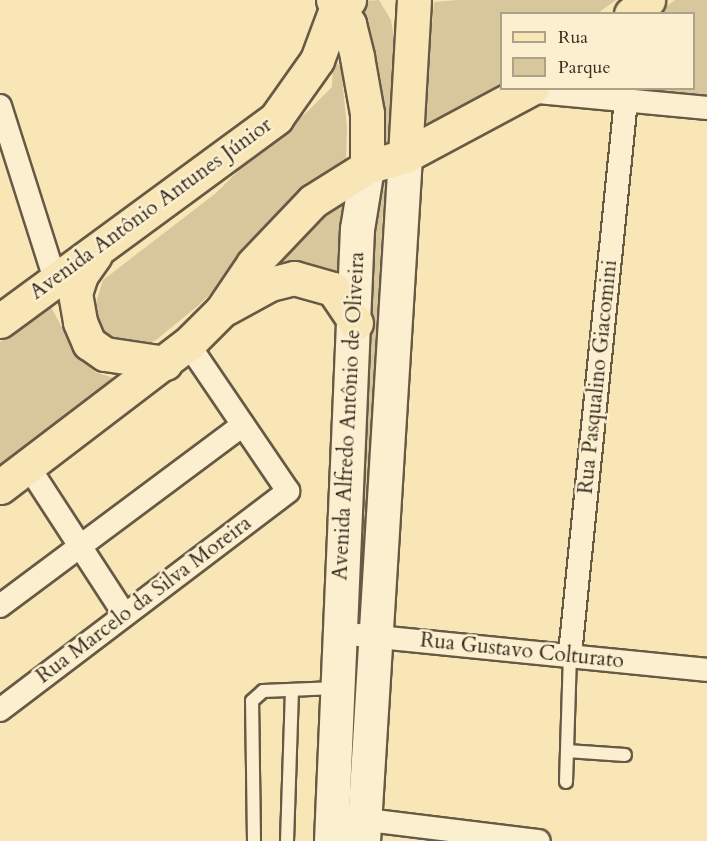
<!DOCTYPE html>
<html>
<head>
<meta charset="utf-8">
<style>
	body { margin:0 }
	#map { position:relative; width:707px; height:841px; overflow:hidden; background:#f9e6b7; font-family:Cardo,serif }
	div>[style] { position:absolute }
	.green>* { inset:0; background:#d8c69d }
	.roads { filter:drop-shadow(2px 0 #675a45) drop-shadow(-2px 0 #675a45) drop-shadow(0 2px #675a45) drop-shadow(0 -2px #675a45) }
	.service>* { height:12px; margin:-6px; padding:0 6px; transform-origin:6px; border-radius:6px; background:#fbefd0 }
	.minor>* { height:22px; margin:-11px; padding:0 11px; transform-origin:11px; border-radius:11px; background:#fbefd0 }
	.secondary>* { height:33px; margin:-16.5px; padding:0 16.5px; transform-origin:16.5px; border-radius:16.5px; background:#fbefd0 }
	.primary>* { height:33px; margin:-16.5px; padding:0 16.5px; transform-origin:16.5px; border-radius:16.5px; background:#f9e6b7 }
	span { translate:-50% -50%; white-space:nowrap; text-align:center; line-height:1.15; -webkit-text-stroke:5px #fbefd0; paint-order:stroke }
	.street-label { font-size:21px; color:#362c1f }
	.legend { position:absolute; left:500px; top:12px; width:195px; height:78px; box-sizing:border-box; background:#fbefd0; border:2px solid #aca189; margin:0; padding:8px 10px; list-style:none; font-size:18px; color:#362c1f }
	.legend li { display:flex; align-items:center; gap:12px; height:30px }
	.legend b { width:30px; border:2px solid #aca189 }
</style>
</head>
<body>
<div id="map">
	<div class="green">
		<i style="clip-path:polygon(379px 0,391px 20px,395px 43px,390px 153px,378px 154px,362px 17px,366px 1px)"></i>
		<i style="clip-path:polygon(457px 0,616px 0,598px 13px,502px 14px,501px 85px,423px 130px,434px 2px)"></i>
		<i style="clip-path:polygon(675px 0,707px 0,707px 97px,621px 89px,694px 88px,694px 14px,657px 13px)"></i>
		<i style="clip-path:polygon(333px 59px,341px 67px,347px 128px,346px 159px,199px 305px,156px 340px,145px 345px,120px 343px,107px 335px,93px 312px,103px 280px,216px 193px,267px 142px,306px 113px,332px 87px)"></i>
		<i style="clip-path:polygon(397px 175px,383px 209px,348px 841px,371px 185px)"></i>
		<i style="clip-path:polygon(348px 198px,339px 283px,270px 275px,292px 241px)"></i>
		<i style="clip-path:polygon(50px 305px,77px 356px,95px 372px,123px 381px,0 476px,0 342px)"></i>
	</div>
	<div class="roads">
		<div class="service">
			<i style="left:567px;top:751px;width:58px;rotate:3.9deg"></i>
			<i style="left:566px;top:782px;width:128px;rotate:-88.2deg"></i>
			<i style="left:254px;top:841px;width:140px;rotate:-90.8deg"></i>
			<i style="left:252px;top:701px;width:15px;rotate:-42deg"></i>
			<i style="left:263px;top:691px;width:73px;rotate:-2.4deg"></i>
			<i style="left:287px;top:841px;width:150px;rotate:-88.1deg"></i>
		</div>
		<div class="minor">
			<i style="left:528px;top:91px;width:180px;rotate:5.4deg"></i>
			<i style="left:0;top:106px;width:182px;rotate:72.4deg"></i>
			<i style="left:28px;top:466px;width:176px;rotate:57deg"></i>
			<i style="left:0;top:606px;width:303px;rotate:-36.7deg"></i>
			<i style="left:338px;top:633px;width:371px;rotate:5.7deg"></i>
			<i style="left:570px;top:654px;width:557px;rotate:-84.23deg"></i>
			<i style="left:0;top:710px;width:362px;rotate:-37.2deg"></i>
			<i style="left:288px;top:491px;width:178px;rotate:-124.2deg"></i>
			<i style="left:351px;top:818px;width:189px;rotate:7deg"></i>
		</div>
		<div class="secondary">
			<i style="left:331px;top:841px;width:613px;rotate:-87.57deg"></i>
			<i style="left:357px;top:229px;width:63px;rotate:-80.8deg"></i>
			<i style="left:363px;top:841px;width:686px;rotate:-86.49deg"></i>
		</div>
		<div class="primary">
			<i style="left:333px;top:0;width:29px;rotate:56deg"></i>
			<i style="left:349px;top:24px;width:34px;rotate:76deg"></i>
			<i style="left:357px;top:57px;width:57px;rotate:79.9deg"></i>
			<i style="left:367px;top:113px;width:54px;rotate:90deg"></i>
			<i style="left:631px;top:14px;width:22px;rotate:-39deg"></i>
			<i style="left:405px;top:156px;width:156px;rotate:-86.7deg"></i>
			<i style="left:95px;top:255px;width:24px;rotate:125deg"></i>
			<i style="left:81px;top:275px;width:19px;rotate:108deg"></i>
			<i style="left:75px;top:293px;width:29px;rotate:80deg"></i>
			<i style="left:80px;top:322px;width:23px;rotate:67deg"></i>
			<i style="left:89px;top:343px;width:19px;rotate:35deg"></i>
			<i style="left:105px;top:354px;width:61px;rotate:8.5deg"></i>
			<i style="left:226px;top:308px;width:50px;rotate:-28.6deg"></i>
			<i style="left:270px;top:284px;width:25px;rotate:-14deg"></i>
			<i style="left:294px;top:278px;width:41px;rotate:15.8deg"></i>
			<i style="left:333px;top:289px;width:41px;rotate:55.9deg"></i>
			<i style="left:0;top:321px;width:343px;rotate:-36.3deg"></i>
			<i style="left:276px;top:118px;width:71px;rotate:-54.7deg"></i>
			<i style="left:317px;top:60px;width:54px;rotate:-69.6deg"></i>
			<i style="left:336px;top:9px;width:16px;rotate:-35deg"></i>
			<i style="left:0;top:487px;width:236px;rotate:-37.3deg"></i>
			<i style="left:188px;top:344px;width:48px;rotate:-45deg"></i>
			<i style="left:222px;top:310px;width:55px;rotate:-56deg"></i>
			<i style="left:253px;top:264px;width:87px;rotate:-46.4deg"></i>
			<i style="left:313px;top:201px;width:64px;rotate:-32.2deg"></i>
			<i style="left:367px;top:167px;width:40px;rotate:-16deg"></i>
			<i style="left:405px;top:156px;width:144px;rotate:-28.2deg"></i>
		</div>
	</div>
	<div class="street-label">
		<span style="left:151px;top:209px;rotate:-36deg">Avenida Antônio Antunes Júnior</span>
		<span style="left:598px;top:377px;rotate:-84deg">Rua Pasqualino Giacomini</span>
		<span style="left:349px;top:416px;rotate:-87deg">Avenida Alfredo Antônio de Oliveira</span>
		<span style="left:144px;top:600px;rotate:-37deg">Rua Marcelo da Silva Moreira</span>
		<span style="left:522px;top:651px;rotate:6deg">Rua Gustavo Colturato</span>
	</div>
	<ul class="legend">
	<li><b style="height:8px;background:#f9e6b7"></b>Rua</li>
	<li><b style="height:16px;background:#d8c69d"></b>Parque</li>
	</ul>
</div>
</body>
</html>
